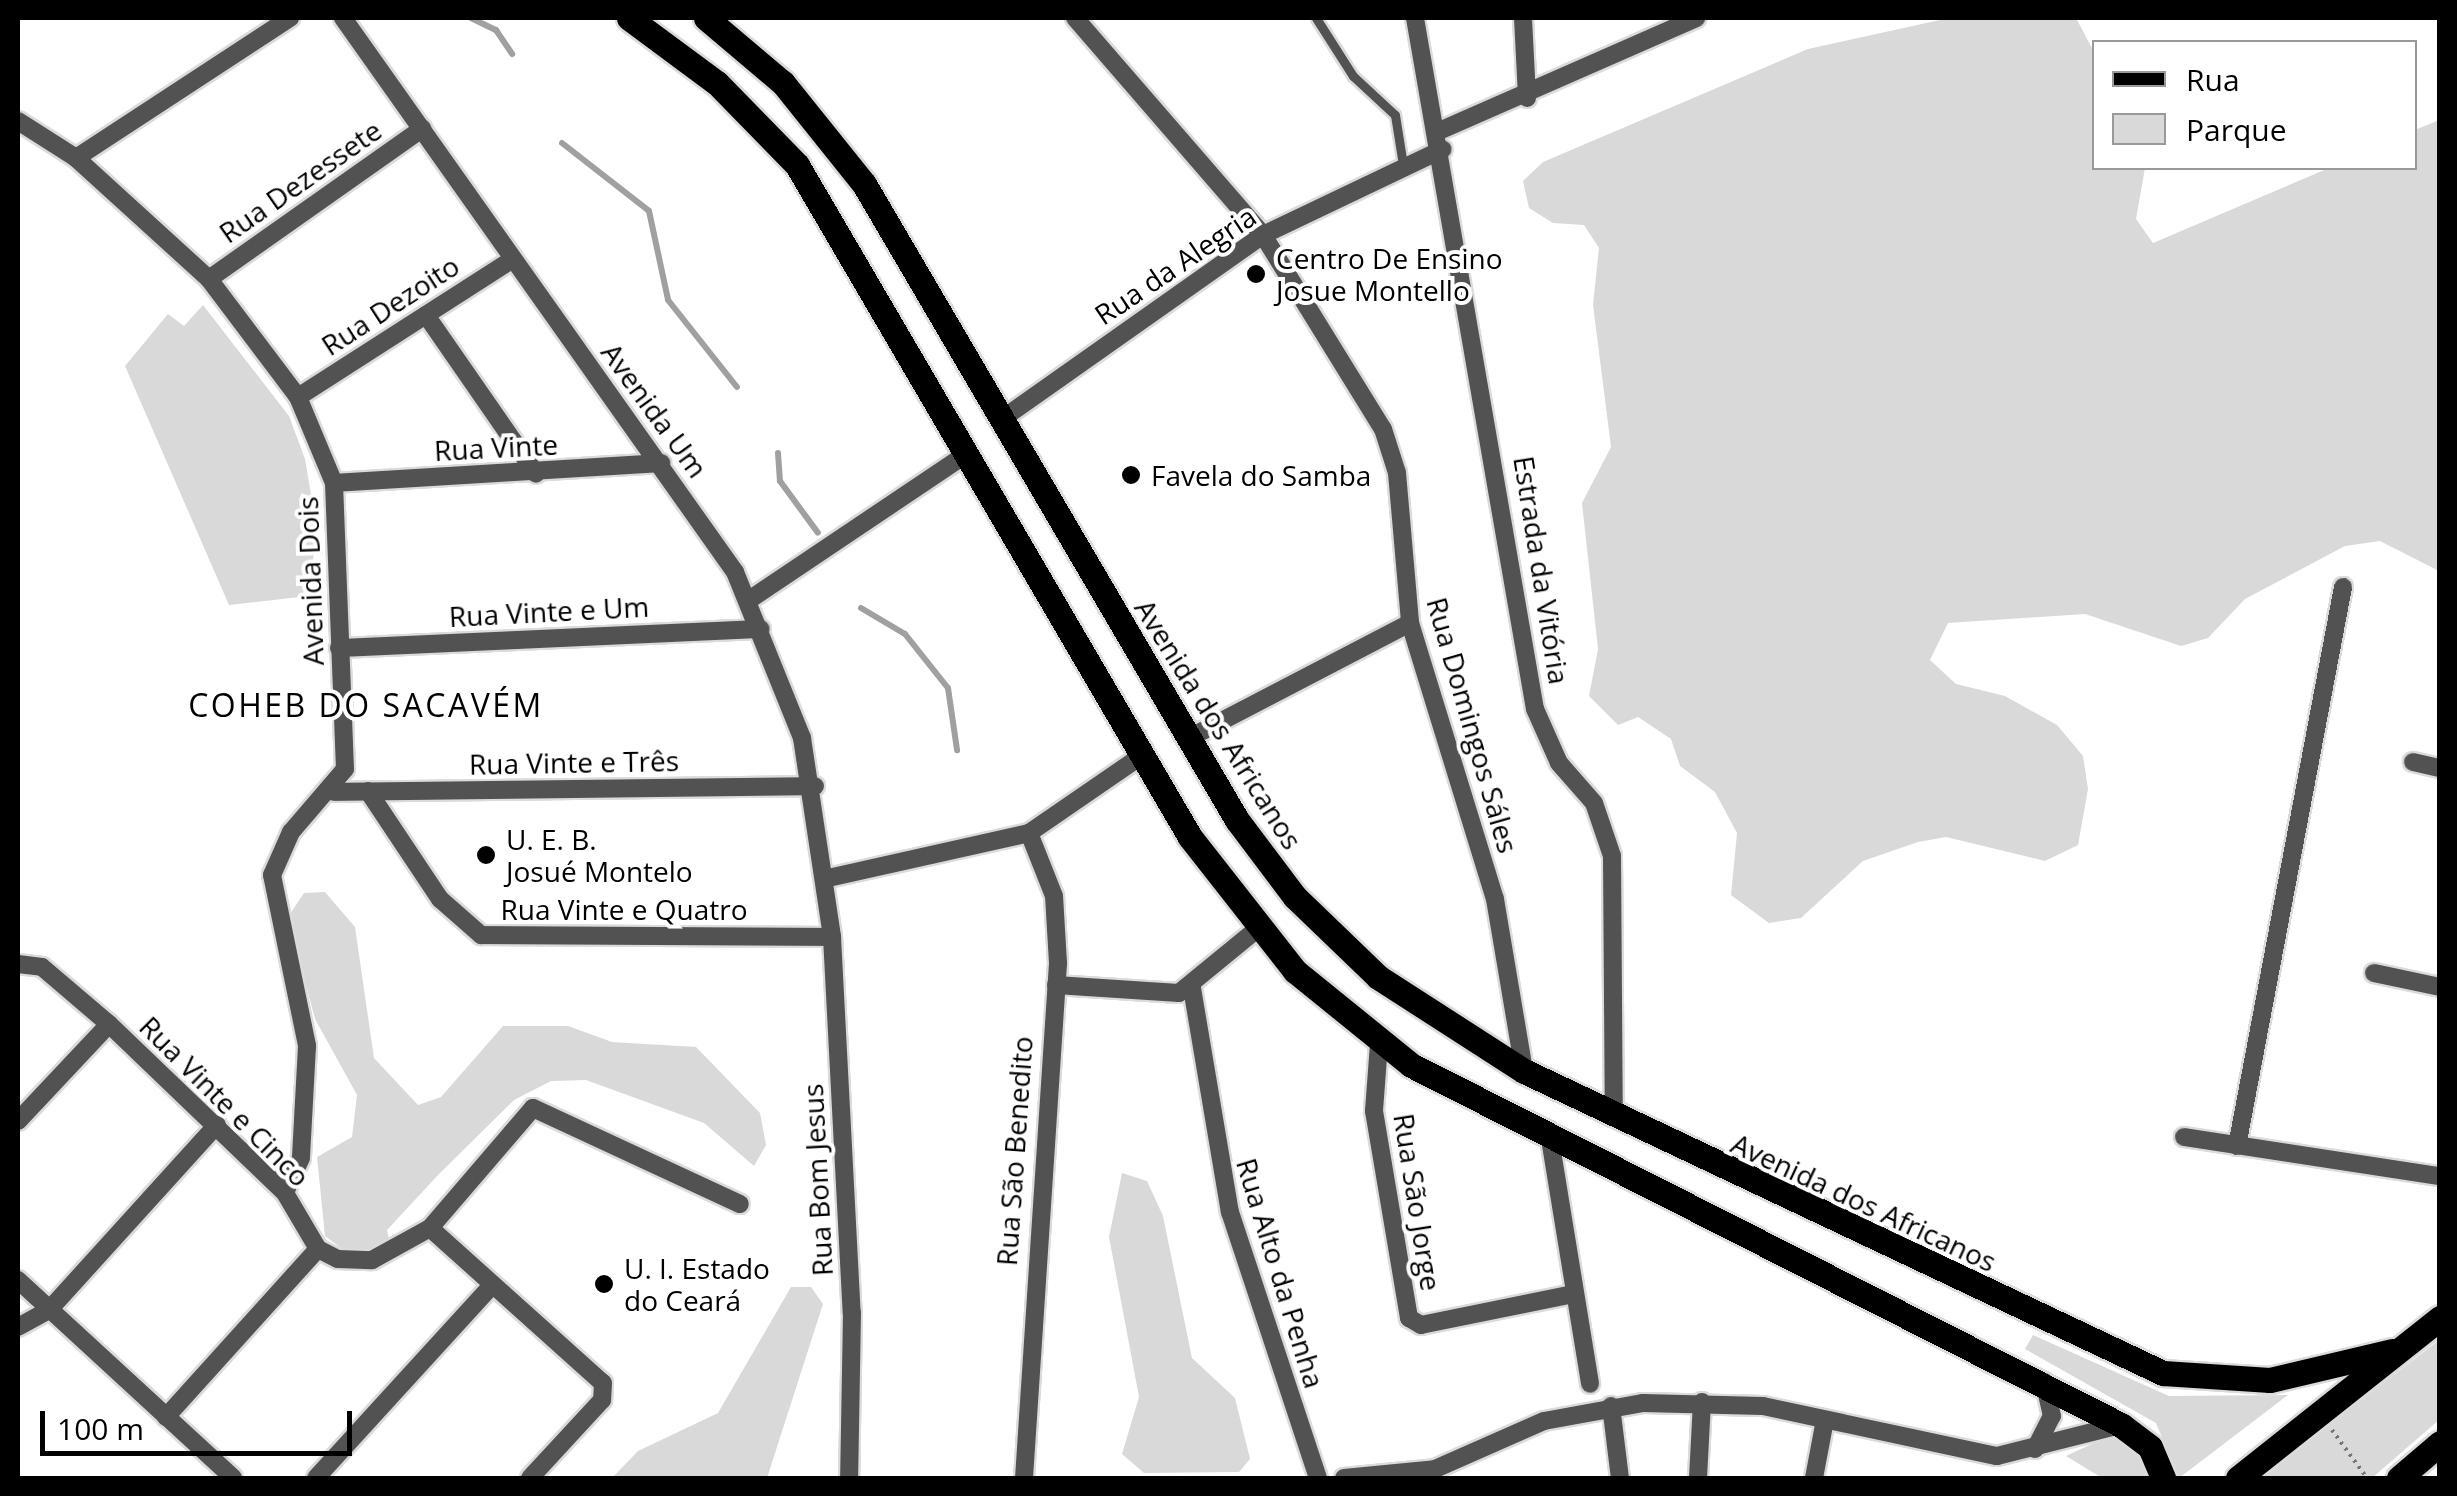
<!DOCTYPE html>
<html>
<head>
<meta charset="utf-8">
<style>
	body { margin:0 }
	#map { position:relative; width:2457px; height:1496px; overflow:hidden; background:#fff; font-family:"Open Sans",sans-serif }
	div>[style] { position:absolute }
	.green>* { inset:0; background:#d9d9d9 }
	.stream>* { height:6px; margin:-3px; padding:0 3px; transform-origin:3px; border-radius:3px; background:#a0a0a0 }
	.path>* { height:4px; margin-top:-2px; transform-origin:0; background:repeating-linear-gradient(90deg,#747474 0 2.5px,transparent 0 7.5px) }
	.roads { filter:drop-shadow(2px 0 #dbdbdb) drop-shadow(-2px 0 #dbdbdb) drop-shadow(0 2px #dbdbdb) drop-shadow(0 -2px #dbdbdb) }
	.service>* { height:9px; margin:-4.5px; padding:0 4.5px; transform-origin:4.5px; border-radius:4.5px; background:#525252 }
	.minor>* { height:18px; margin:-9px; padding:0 9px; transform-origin:9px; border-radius:9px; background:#525252 }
	.primary>* { height:25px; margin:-12.5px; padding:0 12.5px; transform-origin:12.5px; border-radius:12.5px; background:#000 }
	.dots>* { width:28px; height:28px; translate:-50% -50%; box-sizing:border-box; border:5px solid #fff; border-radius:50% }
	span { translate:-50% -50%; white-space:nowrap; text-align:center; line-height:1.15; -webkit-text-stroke:8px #fff; paint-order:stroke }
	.street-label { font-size:28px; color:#000 }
	.poi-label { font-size:28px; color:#000 }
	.left { translate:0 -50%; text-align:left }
	.quarter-label { font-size:32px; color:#000; letter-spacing:2.5px }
	.frame { position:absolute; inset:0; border:20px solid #000; pointer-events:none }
	.legend { position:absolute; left:2092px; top:40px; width:325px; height:130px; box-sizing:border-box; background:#fff; border:2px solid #999; margin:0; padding:12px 18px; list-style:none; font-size:30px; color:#000 }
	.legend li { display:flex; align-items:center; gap:20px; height:50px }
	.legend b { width:50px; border:2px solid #999 }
	.scale { position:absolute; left:40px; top:1411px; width:312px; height:45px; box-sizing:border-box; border:5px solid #000; border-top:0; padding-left:12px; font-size:30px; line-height:35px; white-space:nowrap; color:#000; -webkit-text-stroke:8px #fff; paint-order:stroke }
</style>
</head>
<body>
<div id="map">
	<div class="green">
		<i style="clip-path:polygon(1949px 18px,2076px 18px,2094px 52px,2094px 168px,2145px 168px,2136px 219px,2153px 243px,2329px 168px,2414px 168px,2415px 130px,2439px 120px,2439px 571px,2380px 541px,2345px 546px,2245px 599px,2208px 638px,2181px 646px,2085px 614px,1948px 623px,1930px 660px,1956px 684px,2005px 696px,2057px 725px,2083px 756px,2088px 789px,2078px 845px,2045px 861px,1946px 837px,1918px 842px,1863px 861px,1801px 918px,1769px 923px,1731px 895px,1737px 833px,1715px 792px,1680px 766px,1671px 739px,1638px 717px,1618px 725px,1589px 696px,1598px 649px,1582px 503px,1611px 447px,1593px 305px,1599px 248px,1584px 225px,1553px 223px,1529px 208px,1523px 181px,1543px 162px,1808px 49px)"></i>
		<i style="clip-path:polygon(203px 305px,289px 416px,305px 459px,317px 530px,308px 596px,229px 605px,125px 366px,168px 314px,184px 326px)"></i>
		<i style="clip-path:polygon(325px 892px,355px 927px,374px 1058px,418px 1105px,441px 1097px,503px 1026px,568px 1026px,612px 1042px,696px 1047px,760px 1113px,766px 1145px,754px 1166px,704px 1123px,586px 1080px,551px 1081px,514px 1100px,439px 1174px,387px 1230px,390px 1243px,370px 1253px,341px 1248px,325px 1236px,317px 1157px,352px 1137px,357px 1095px,315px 1019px,288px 917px,304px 893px)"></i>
		<i style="clip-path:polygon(1122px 1173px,1147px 1181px,1163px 1216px,1192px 1358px,1235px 1398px,1250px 1459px,1239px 1472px,1144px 1473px,1122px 1454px,1139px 1397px,1109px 1237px)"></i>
		<i style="clip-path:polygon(791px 1287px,811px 1287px,823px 1304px,767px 1478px,612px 1478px,638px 1451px,718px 1413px)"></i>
		<i style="clip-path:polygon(2033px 1335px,2169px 1396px,2288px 1395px,2179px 1478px,2156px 1423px,2025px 1349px)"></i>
		<i style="clip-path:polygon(2439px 1340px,2439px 1420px,2372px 1478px,2261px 1478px)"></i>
		<i style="clip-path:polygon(2111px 1435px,2135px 1451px,2149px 1478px,2102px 1478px,2066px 1456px)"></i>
	</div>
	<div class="stream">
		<i style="left:471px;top:18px;width:28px;rotate:26deg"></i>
		<i style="left:496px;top:30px;width:29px;rotate:56deg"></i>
		<i style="left:562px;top:143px;width:110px;rotate:38deg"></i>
		<i style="left:649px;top:211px;width:91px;rotate:77.9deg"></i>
		<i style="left:668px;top:300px;width:111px;rotate:51.6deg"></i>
		<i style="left:778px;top:453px;width:28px;rotate:86deg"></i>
		<i style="left:780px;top:481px;width:64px;rotate:53.8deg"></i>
		<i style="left:861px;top:608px;width:51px;rotate:30.6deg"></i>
		<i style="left:905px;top:634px;width:69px;rotate:51.5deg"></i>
		<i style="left:948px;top:688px;width:63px;rotate:81.7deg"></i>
	</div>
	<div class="path">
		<i style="left:2332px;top:1430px;width:59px;rotate:53.9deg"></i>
	</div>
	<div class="roads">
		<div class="service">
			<i style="left:1316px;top:18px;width:69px;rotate:57.5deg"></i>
			<i style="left:1353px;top:76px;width:57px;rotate:42.9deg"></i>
			<i style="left:1395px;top:115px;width:51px;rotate:80.9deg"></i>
		</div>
		<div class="minor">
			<i style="left:343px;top:18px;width:679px;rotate:54.72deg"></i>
			<i style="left:735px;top:572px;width:179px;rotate:68deg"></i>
			<i style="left:802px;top:738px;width:201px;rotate:81.4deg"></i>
			<i style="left:832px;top:937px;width:377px;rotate:87deg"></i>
			<i style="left:852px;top:1313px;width:165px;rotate:91deg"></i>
			<i style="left:1075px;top:18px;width:287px;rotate:49.1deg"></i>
			<i style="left:1263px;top:235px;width:228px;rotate:58.3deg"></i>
			<i style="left:1383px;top:429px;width:46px;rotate:72.3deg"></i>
			<i style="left:1397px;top:473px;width:151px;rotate:85deg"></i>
			<i style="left:1410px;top:623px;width:289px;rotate:72.9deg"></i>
			<i style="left:1495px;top:899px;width:174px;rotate:80.4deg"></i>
			<i style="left:1415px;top:18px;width:701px;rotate:80.15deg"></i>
			<i style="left:1535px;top:709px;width:59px;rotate:66deg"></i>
			<i style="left:1559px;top:763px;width:53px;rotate:48.8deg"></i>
			<i style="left:1594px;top:803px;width:56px;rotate:71.2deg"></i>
			<i style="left:1612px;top:856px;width:260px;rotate:89.6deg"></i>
			<i style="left:1523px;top:18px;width:80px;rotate:87.1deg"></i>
			<i style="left:18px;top:121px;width:69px;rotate:32.5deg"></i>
			<i style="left:76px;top:158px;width:180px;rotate:42.3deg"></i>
			<i style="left:209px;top:279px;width:148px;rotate:53deg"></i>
			<i style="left:298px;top:397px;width:93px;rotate:67.3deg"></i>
			<i style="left:334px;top:483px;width:286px;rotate:87.8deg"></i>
			<i style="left:345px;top:769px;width:83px;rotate:130.6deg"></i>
			<i style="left:291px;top:832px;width:47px;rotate:113.8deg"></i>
			<i style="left:272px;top:875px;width:175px;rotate:78.4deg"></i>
			<i style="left:307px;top:1046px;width:112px;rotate:93.1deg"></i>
			<i style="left:301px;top:1158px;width:38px;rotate:115deg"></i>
			<i style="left:1439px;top:131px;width:281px;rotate:-23.7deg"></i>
			<i style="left:76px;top:158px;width:256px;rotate:-33.2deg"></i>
			<i style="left:209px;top:279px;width:261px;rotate:-35.2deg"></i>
			<i style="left:426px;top:315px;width:193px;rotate:55.3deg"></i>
			<i style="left:298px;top:397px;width:253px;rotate:-32.7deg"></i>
			<i style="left:1002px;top:419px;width:319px;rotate:-35.2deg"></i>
			<i style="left:1263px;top:235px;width:199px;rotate:-25.5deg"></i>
			<i style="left:334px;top:483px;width:328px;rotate:-3.5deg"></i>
			<i style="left:749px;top:600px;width:260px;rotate:-33.9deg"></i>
			<i style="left:339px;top:648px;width:422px;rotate:-2.6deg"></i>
			<i style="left:1187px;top:739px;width:251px;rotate:-27.5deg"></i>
			<i style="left:2413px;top:762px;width:28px;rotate:13deg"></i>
			<i style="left:368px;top:791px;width:130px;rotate:56.3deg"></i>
			<i style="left:440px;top:899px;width:55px;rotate:41.3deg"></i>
			<i style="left:481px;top:935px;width:351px;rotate:0.3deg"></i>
			<i style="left:334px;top:792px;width:481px;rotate:-0.7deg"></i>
			<i style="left:828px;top:878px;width:206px;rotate:-12.6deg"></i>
			<i style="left:1029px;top:833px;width:136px;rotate:-34.5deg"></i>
			<i style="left:18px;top:964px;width:24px;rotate:7deg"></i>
			<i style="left:42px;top:967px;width:88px;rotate:40.4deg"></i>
			<i style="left:109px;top:1024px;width:244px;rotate:43.8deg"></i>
			<i style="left:285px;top:1193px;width:65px;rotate:59.5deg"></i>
			<i style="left:318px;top:1249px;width:22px;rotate:27deg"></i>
			<i style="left:338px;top:1259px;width:34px;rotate:2deg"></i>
			<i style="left:372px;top:1260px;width:66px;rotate:-28.9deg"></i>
			<i style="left:430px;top:1228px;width:158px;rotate:-49.4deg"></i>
			<i style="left:533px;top:1108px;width:228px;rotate:24.9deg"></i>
			<i style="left:2374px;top:973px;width:67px;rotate:12deg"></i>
			<i style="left:1056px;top:985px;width:123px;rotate:3.7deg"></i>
			<i style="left:1179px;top:993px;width:99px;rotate:-39.3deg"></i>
			<i style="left:1192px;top:988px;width:227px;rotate:80.4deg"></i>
			<i style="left:1230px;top:1212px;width:280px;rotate:71.7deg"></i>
			<i style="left:1379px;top:1044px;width:67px;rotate:94.3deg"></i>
			<i style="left:1374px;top:1111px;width:210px;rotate:80.4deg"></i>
			<i style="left:1409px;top:1318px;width:14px;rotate:30deg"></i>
			<i style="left:1421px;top:1325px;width:156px;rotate:-11.5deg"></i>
			<i style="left:18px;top:1121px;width:133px;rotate:-46.8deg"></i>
			<i style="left:2184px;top:1137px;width:259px;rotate:8.7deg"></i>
			<i style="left:1550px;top:1139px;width:248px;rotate:80.7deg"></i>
			<i style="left:2237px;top:1146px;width:569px;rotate:-79.26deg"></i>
			<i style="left:430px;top:1228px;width:232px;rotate:41.9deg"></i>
			<i style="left:603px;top:1383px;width:17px;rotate:93deg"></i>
			<i style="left:602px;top:1400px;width:106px;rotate:132.7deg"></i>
			<i style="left:18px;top:1280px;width:292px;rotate:42.6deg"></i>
			<i style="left:18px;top:1327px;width:35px;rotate:-29deg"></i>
			<i style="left:49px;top:1310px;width:250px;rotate:-47.8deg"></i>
			<i style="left:1611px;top:1406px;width:73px;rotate:82.9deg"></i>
			<i style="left:166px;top:1417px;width:227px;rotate:-47.9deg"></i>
			<i style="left:2035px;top:1449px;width:37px;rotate:-63deg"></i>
			<i style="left:2052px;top:1416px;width:35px;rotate:-103deg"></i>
			<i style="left:316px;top:1478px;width:261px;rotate:-47.6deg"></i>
			<i style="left:1024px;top:1478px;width:516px;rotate:-86.22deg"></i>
			<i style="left:1058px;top:963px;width:67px;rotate:-93.4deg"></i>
			<i style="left:1054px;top:896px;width:68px;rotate:-111.6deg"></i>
			<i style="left:1344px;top:1478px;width:91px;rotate:-5.6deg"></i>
			<i style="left:1435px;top:1469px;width:119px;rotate:-23.8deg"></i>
			<i style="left:1544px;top:1421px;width:101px;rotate:-10.3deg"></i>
			<i style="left:1643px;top:1403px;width:120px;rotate:1.4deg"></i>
			<i style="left:1763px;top:1406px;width:239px;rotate:12.1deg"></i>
			<i style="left:1997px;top:1456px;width:127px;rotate:-14.1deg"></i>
			<i style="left:1698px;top:1478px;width:76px;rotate:-87deg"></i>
			<i style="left:1814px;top:1478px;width:59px;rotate:-79.3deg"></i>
		</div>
		<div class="primary">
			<i style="left:629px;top:18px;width:109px;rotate:36.5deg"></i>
			<i style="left:717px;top:83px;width:115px;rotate:45.7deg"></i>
			<i style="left:797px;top:165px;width:778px;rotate:59.68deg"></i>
			<i style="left:1190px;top:837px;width:170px;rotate:51.9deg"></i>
			<i style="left:1295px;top:971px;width:149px;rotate:39deg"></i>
			<i style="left:1411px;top:1065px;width:796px;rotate:26.89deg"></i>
			<i style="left:2121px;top:1425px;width:36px;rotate:37deg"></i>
			<i style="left:2150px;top:1447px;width:34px;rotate:67deg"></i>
			<i style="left:706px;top:18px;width:101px;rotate:40.2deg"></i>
			<i style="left:783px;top:83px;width:129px;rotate:51.3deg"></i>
			<i style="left:864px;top:184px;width:737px;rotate:59.61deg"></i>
			<i style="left:1237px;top:820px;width:96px;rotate:53deg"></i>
			<i style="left:1295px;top:897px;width:115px;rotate:43.9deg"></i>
			<i style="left:1378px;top:977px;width:174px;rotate:32.8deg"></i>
			<i style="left:1524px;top:1071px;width:707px;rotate:25.3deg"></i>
			<i style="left:2163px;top:1373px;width:107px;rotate:3.7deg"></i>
			<i style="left:2270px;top:1380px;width:126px;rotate:-13.3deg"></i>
			<i style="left:2238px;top:1478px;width:258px;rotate:-38.4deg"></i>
			<i style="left:2399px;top:1478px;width:54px;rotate:-40.5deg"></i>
		</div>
	</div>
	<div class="dots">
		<i style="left:1256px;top:274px;background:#000"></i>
		<i style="left:1131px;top:475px;background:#000"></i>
		<i style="left:486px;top:855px;background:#000"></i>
		<i style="left:604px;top:1284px;background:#000"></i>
	</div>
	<div class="street-label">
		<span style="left:300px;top:181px;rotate:-35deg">Rua Dezessete</span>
		<span style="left:1175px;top:265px;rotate:-34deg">Rua da Alegria</span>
		<span style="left:390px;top:305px;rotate:-33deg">Rua Dezoito</span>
		<span style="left:655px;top:410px;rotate:54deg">Avenida Um</span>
		<span style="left:496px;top:447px;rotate:-3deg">Rua Vinte</span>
		<span style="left:1542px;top:570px;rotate:81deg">Estrada da Vitória</span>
		<span style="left:310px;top:581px;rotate:-92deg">Avenida Dois</span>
		<span style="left:549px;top:611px;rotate:-3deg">Rua Vinte e Um</span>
		<span style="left:1219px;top:724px;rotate:58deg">Avenida dos Africanos</span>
		<span style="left:1473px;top:725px;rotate:74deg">Rua Domingos Sáles</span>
		<span style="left:574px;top:762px;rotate:-1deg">Rua Vinte e Três</span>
		<span style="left:624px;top:909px">Rua Vinte e Quatro</span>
		<span style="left:225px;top:1101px;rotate:45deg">Rua Vinte e Cinco</span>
		<span style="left:1014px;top:1151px;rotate:-86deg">Rua São Benedito</span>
		<span style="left:817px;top:1180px;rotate:-93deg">Rua Bom Jesus</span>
		<span style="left:1418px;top:1202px;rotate:81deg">Rua São Jorge</span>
		<span style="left:1864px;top:1202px;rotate:25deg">Avenida dos Africanos</span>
		<span style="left:1281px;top:1273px;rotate:73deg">Rua Alto da Penha</span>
	</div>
	<div class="poi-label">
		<span class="left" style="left:1276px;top:274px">Centro De Ensino<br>Josue Montello</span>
		<span class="left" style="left:1151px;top:475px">Favela do Samba</span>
		<span class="left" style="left:506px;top:855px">U. E. B.<br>Josué Montelo</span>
		<span class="left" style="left:624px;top:1284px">U. I. Estado<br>do Ceará</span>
	</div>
	<div class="quarter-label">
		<span style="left:366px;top:705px">COHEB DO SACAVÉM</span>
	</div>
	<div class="frame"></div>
	<ul class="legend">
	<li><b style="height:12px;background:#000"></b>Rua</li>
	<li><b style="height:28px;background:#d9d9d9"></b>Parque</li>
	</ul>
	<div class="scale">100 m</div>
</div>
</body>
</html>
